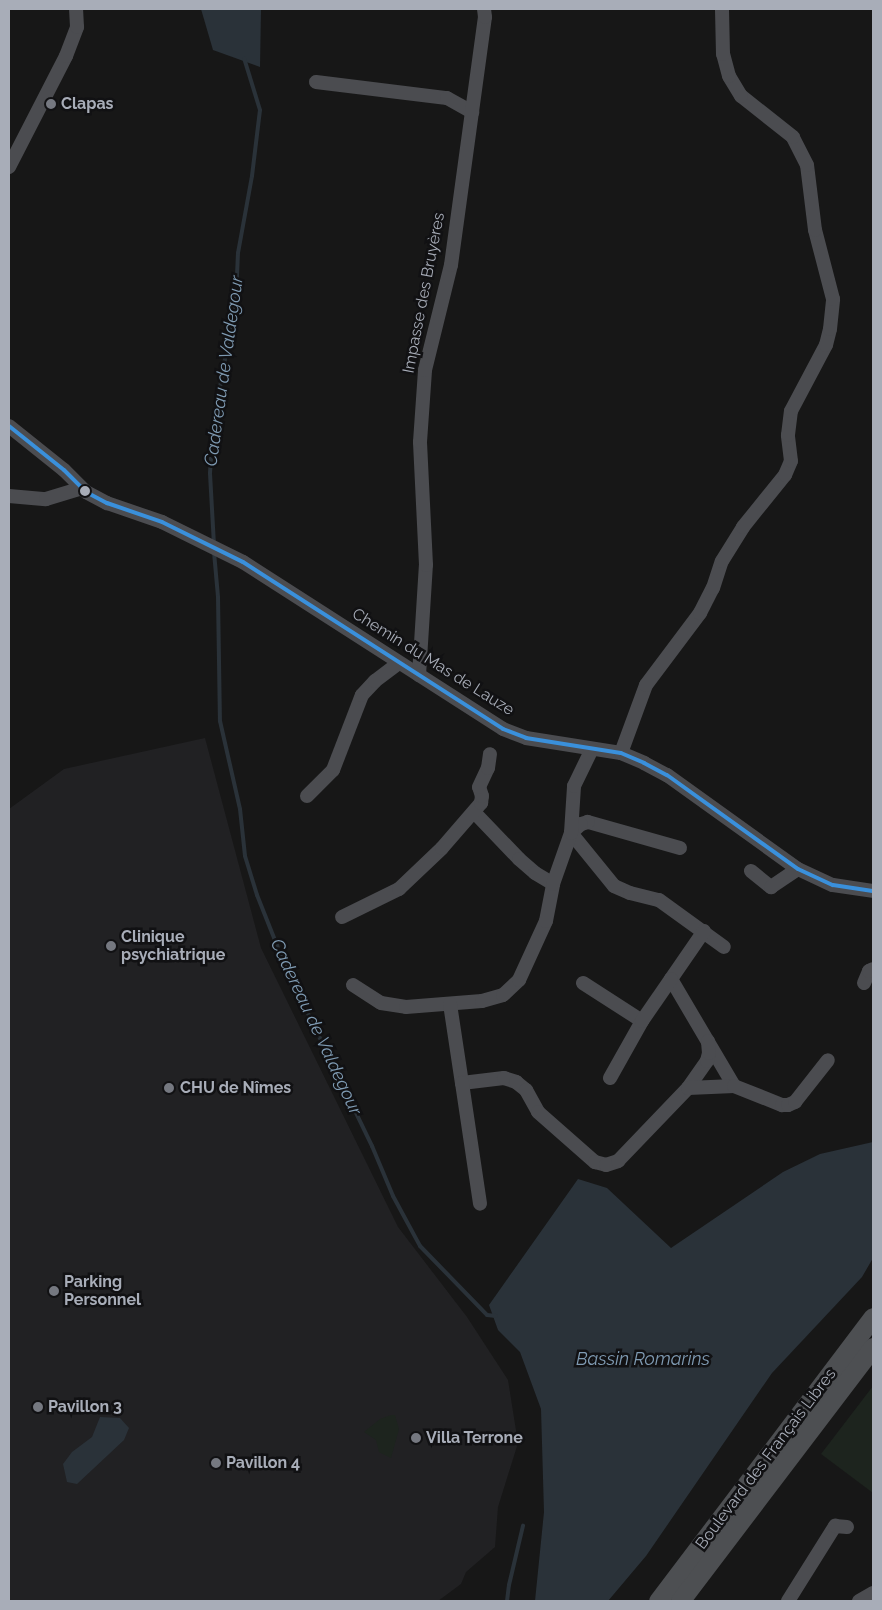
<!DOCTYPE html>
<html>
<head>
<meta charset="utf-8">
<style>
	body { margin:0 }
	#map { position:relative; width:882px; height:1610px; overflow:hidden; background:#171717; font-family:Raleway,sans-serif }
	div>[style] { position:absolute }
	.built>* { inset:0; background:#212123 }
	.green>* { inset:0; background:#1d241e }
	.water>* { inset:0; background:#2a3239 }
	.stream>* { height:4px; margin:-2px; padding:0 2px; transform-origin:2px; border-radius:2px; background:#2a3239 }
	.minor>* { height:14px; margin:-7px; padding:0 7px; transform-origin:7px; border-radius:7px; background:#4b4c50 }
	.major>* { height:19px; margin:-9.5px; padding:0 9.5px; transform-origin:9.5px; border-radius:9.5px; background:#4d4f52 }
	.bus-1>* { height:4px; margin:-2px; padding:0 2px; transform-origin:2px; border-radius:2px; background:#3a90db }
	.dots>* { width:14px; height:14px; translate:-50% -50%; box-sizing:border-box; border:2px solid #111113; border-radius:50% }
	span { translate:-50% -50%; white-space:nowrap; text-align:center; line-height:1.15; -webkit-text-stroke:5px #111113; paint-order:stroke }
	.poi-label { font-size:16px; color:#a8adb8; font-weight:700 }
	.left { translate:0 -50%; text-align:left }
	.street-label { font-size:16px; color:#a8adb8 }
	.water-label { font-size:18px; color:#7f9bb3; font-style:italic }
	.frame { position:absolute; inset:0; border:10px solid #a8adb8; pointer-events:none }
</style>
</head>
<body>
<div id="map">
	<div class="built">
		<i style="clip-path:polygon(205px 738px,261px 948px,398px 1227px,467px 1317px,508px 1380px,518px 1443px,498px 1507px,495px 1547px,466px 1572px,461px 1584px,438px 1601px,9px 1601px,9px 809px,64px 769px)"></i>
	</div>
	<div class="green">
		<i style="clip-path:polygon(873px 1386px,873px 1493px,821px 1454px)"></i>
		<i style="clip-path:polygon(391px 1415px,395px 1415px,399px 1429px,391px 1458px,379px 1452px,376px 1440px,364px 1432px,380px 1419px)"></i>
	</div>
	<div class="water">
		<i style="clip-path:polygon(201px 9px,261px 9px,260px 67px,213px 50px)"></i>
		<i style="clip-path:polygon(873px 1142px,873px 1258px,862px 1277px,772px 1373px,646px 1556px,608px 1601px,535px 1601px,544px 1512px,541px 1409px,520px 1352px,498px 1330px,489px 1305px,578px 1179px,607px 1188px,671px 1248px,783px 1172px,820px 1154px)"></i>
		<i style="clip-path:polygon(100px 1417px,120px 1418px,129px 1428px,124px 1440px,77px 1484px,67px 1482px,63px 1464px,72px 1452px,92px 1437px)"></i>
	</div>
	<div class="stream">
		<i style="left:214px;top:545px;width:72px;rotate:-93.2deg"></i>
		<i style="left:210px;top:473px;width:46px;rotate:-86.3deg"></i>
		<i style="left:213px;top:427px;width:132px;rotate:-80deg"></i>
		<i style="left:236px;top:297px;width:44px;rotate:-87.4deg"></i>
		<i style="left:238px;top:253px;width:78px;rotate:-79.7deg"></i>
		<i style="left:252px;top:176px;width:66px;rotate:-83.1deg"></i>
		<i style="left:260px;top:110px;width:54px;rotate:-107.1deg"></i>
		<i style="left:214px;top:552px;width:45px;rotate:84.9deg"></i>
		<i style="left:218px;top:597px;width:124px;rotate:89.1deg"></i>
		<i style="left:220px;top:721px;width:90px;rotate:77.2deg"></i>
		<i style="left:240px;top:809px;width:47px;rotate:83.9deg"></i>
		<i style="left:245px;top:856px;width:41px;rotate:72.9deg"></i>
		<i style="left:257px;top:895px;width:79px;rotate:68.3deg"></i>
		<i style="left:286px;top:968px;width:198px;rotate:64.2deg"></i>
		<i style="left:372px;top:1146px;width:54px;rotate:67.2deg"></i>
		<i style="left:393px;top:1196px;width:57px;rotate:61.6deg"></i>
		<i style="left:420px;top:1246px;width:96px;rotate:45.8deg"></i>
		<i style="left:487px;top:1315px;width:9px;rotate:6deg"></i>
		<i style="left:507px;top:1601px;width:16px;rotate:-83deg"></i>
		<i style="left:509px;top:1585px;width:61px;rotate:-76.7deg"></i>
	</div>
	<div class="minor">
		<i style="left:316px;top:82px;width:132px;rotate:7deg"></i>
		<i style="left:447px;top:98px;width:29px;rotate:29deg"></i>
		<i style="left:9px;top:167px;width:125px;rotate:-62.8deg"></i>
		<i style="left:66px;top:56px;width:31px;rotate:-69deg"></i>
		<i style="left:77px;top:27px;width:18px;rotate:-93deg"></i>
		<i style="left:9px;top:426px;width:70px;rotate:38.7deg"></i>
		<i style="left:64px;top:470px;width:31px;rotate:45deg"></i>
		<i style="left:86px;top:492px;width:24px;rotate:28deg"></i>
		<i style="left:107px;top:503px;width:58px;rotate:19.1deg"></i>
		<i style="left:162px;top:522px;width:90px;rotate:26.3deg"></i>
		<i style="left:243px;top:562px;width:309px;rotate:32.7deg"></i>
		<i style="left:503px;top:729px;width:25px;rotate:21deg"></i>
		<i style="left:526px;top:738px;width:96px;rotate:9deg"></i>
		<i style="left:621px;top:753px;width:25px;rotate:23deg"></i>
		<i style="left:644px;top:763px;width:26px;rotate:28deg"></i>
		<i style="left:667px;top:775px;width:161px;rotate:35.7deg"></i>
		<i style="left:798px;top:869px;width:38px;rotate:25deg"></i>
		<i style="left:833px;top:885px;width:40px;rotate:8.5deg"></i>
		<i style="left:9px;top:496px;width:37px;rotate:5deg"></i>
		<i style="left:46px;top:499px;width:37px;rotate:-17deg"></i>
		<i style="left:419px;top:675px;width:110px;rotate:-86.4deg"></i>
		<i style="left:426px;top:565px;width:123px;rotate:-92.8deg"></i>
		<i style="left:420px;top:442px;width:72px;rotate:-86deg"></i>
		<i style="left:425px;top:370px;width:108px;rotate:-76.1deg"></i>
		<i style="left:451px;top:265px;width:250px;rotate:-82.2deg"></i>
		<i style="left:485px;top:17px;width:8px;rotate:-97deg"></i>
		<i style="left:621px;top:753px;width:72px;rotate:-69.8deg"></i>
		<i style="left:646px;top:685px;width:90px;rotate:-53.1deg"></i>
		<i style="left:700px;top:613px;width:28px;rotate:-63deg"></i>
		<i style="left:713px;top:588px;width:28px;rotate:-72deg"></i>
		<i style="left:722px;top:561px;width:40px;rotate:-58deg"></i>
		<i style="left:743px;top:527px;width:67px;rotate:-51.1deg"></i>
		<i style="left:785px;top:475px;width:15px;rotate:-67deg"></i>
		<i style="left:791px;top:461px;width:26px;rotate:-97deg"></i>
		<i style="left:788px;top:435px;width:24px;rotate:-83deg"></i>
		<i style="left:791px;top:411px;width:75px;rotate:-62.1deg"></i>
		<i style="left:826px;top:345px;width:16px;rotate:-76deg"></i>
		<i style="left:830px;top:329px;width:30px;rotate:-84deg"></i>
		<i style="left:833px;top:299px;width:71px;rotate:-104.6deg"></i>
		<i style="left:815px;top:230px;width:65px;rotate:-97deg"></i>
		<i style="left:807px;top:165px;width:31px;rotate:-117deg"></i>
		<i style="left:793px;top:137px;width:66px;rotate:-141.7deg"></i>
		<i style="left:741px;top:96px;width:23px;rotate:-121deg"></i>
		<i style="left:729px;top:76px;width:23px;rotate:-105deg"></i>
		<i style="left:723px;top:54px;width:45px;rotate:-91.3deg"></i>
		<i style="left:307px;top:796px;width:37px;rotate:-45deg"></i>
		<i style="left:333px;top:770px;width:80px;rotate:-68.9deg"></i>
		<i style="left:362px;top:695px;width:19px;rotate:-47deg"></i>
		<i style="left:375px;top:681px;width:30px;rotate:-37deg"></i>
		<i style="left:474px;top:812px;width:65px;rotate:46.2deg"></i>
		<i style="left:519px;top:859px;width:21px;rotate:41deg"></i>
		<i style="left:535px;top:873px;width:21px;rotate:31deg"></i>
		<i style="left:680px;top:848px;width:96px;rotate:-164.2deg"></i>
		<i style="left:588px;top:822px;width:7px;rotate:164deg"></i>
		<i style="left:581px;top:824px;width:13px;rotate:138deg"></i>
		<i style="left:571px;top:833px;width:68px;rotate:50.9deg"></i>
		<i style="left:614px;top:886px;width:17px;rotate:24deg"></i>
		<i style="left:630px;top:893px;width:30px;rotate:14deg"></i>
		<i style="left:659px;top:900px;width:80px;rotate:35.9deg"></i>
		<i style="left:751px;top:871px;width:26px;rotate:39deg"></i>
		<i style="left:771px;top:887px;width:32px;rotate:-34deg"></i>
		<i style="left:342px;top:917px;width:64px;rotate:-26.2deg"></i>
		<i style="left:399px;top:889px;width:59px;rotate:-43.6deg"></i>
		<i style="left:442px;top:848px;width:60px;rotate:-49.1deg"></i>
		<i style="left:481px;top:803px;width:7px;rotate:-82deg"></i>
		<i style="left:482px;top:796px;width:9px;rotate:-108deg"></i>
		<i style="left:479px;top:787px;width:21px;rotate:-65deg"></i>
		<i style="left:488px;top:768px;width:14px;rotate:-82deg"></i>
		<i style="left:704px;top:931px;width:58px;rotate:124.5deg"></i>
		<i style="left:671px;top:979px;width:124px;rotate:59.5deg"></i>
		<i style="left:583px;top:983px;width:70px;rotate:32.8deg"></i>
		<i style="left:864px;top:983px;width:13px;rotate:-67deg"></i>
		<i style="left:869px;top:971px;width:4px;rotate:-27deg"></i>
		<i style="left:353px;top:985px;width:33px;rotate:33deg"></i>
		<i style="left:381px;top:1003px;width:25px;rotate:9deg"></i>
		<i style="left:406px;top:1007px;width:76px;rotate:-4.5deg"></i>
		<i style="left:482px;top:1001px;width:22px;rotate:-16deg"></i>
		<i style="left:503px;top:995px;width:22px;rotate:-43deg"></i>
		<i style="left:519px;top:980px;width:65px;rotate:-65.4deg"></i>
		<i style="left:546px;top:921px;width:38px;rotate:-79deg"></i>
		<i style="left:553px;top:884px;width:54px;rotate:-70.6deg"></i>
		<i style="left:571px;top:833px;width:47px;rotate:-86.3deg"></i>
		<i style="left:574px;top:786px;width:41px;rotate:-64.1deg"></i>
		<i style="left:450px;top:1004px;width:80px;rotate:81.4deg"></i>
		<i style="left:462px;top:1083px;width:42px;rotate:-6.8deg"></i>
		<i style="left:504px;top:1078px;width:13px;rotate:18deg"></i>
		<i style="left:516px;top:1082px;width:13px;rotate:39deg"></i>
		<i style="left:526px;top:1090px;width:25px;rotate:61deg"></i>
		<i style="left:538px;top:1112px;width:76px;rotate:41.3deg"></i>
		<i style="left:595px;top:1162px;width:11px;rotate:15deg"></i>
		<i style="left:606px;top:1165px;width:13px;rotate:-18deg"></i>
		<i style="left:618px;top:1161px;width:101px;rotate:-46.2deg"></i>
		<i style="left:688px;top:1088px;width:33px;rotate:-55deg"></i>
		<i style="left:707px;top:1061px;width:8px;rotate:-76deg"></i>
		<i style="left:709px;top:1053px;width:12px;rotate:-95deg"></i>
		<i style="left:610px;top:1078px;width:65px;rotate:-60.7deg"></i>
		<i style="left:642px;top:1021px;width:51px;rotate:-55.4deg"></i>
		<i style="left:462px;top:1083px;width:122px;rotate:81.5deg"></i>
		<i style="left:688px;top:1088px;width:46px;rotate:-2.5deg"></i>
		<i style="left:734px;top:1086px;width:52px;rotate:21.6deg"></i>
		<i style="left:782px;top:1105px;width:6px"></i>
		<i style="left:788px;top:1105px;width:8px;rotate:-23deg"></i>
		<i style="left:795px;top:1102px;width:53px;rotate:-51.8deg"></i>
		<i style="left:788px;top:1601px;width:89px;rotate:-57.9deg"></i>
		<i style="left:835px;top:1526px;width:12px;rotate:5deg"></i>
		<i style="left:859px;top:1601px;width:16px;rotate:-30deg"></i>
	</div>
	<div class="major">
		<i style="left:658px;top:1601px;width:356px;rotate:-52.9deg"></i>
		<i style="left:680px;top:1601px;width:319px;rotate:-52.8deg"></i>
	</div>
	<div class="bus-1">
		<i style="left:9px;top:426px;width:70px;rotate:38.7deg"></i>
		<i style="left:64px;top:470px;width:31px;rotate:45deg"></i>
		<i style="left:86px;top:492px;width:24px;rotate:28deg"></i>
		<i style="left:107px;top:503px;width:58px;rotate:19.1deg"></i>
		<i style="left:162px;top:522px;width:90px;rotate:26.3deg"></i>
		<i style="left:243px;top:562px;width:309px;rotate:32.7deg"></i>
		<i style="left:503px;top:729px;width:25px;rotate:21deg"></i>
		<i style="left:526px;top:738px;width:96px;rotate:9deg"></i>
		<i style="left:621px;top:753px;width:25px;rotate:23deg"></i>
		<i style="left:644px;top:763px;width:26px;rotate:28deg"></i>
		<i style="left:667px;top:775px;width:161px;rotate:35.7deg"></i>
		<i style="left:798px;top:869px;width:38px;rotate:25deg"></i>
		<i style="left:833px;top:885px;width:40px;rotate:8.5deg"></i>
	</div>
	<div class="dots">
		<i style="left:51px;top:104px;background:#757880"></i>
		<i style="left:85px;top:491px;background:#a8adb8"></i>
		<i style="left:111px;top:946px;background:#757880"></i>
		<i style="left:169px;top:1088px;background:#757880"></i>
		<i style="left:54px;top:1291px;background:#757880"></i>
		<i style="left:38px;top:1407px;background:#757880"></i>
		<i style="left:416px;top:1438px;background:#757880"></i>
		<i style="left:216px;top:1463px;background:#757880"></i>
	</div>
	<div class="poi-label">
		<span class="left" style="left:61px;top:104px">Clapas</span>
		<span class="left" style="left:121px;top:946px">Clinique<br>psychiatrique</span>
		<span class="left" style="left:180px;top:1088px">CHU de Nîmes</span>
		<span class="left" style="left:64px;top:1291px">Parking<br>Personnel</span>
		<span class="left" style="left:48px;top:1407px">Pavillon 3</span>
		<span class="left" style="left:426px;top:1438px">Villa Terrone</span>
		<span class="left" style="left:226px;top:1463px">Pavillon 4</span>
	</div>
	<div class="street-label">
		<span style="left:424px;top:293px;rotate:-79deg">Impasse des Bruyères</span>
		<span style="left:433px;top:662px;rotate:32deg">Chemin du Mas de Lauze</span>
		<span style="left:766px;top:1459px;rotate:-53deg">Boulevard des Français Libres</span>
	</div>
	<div class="water-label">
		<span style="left:224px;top:371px;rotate:-82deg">Cadereau de Valdegour</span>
		<span style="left:316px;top:1027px;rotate:65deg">Cadereau de Valdegour</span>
		<span style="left:643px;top:1359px">Bassin Romarins</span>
	</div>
	<div class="frame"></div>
</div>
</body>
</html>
